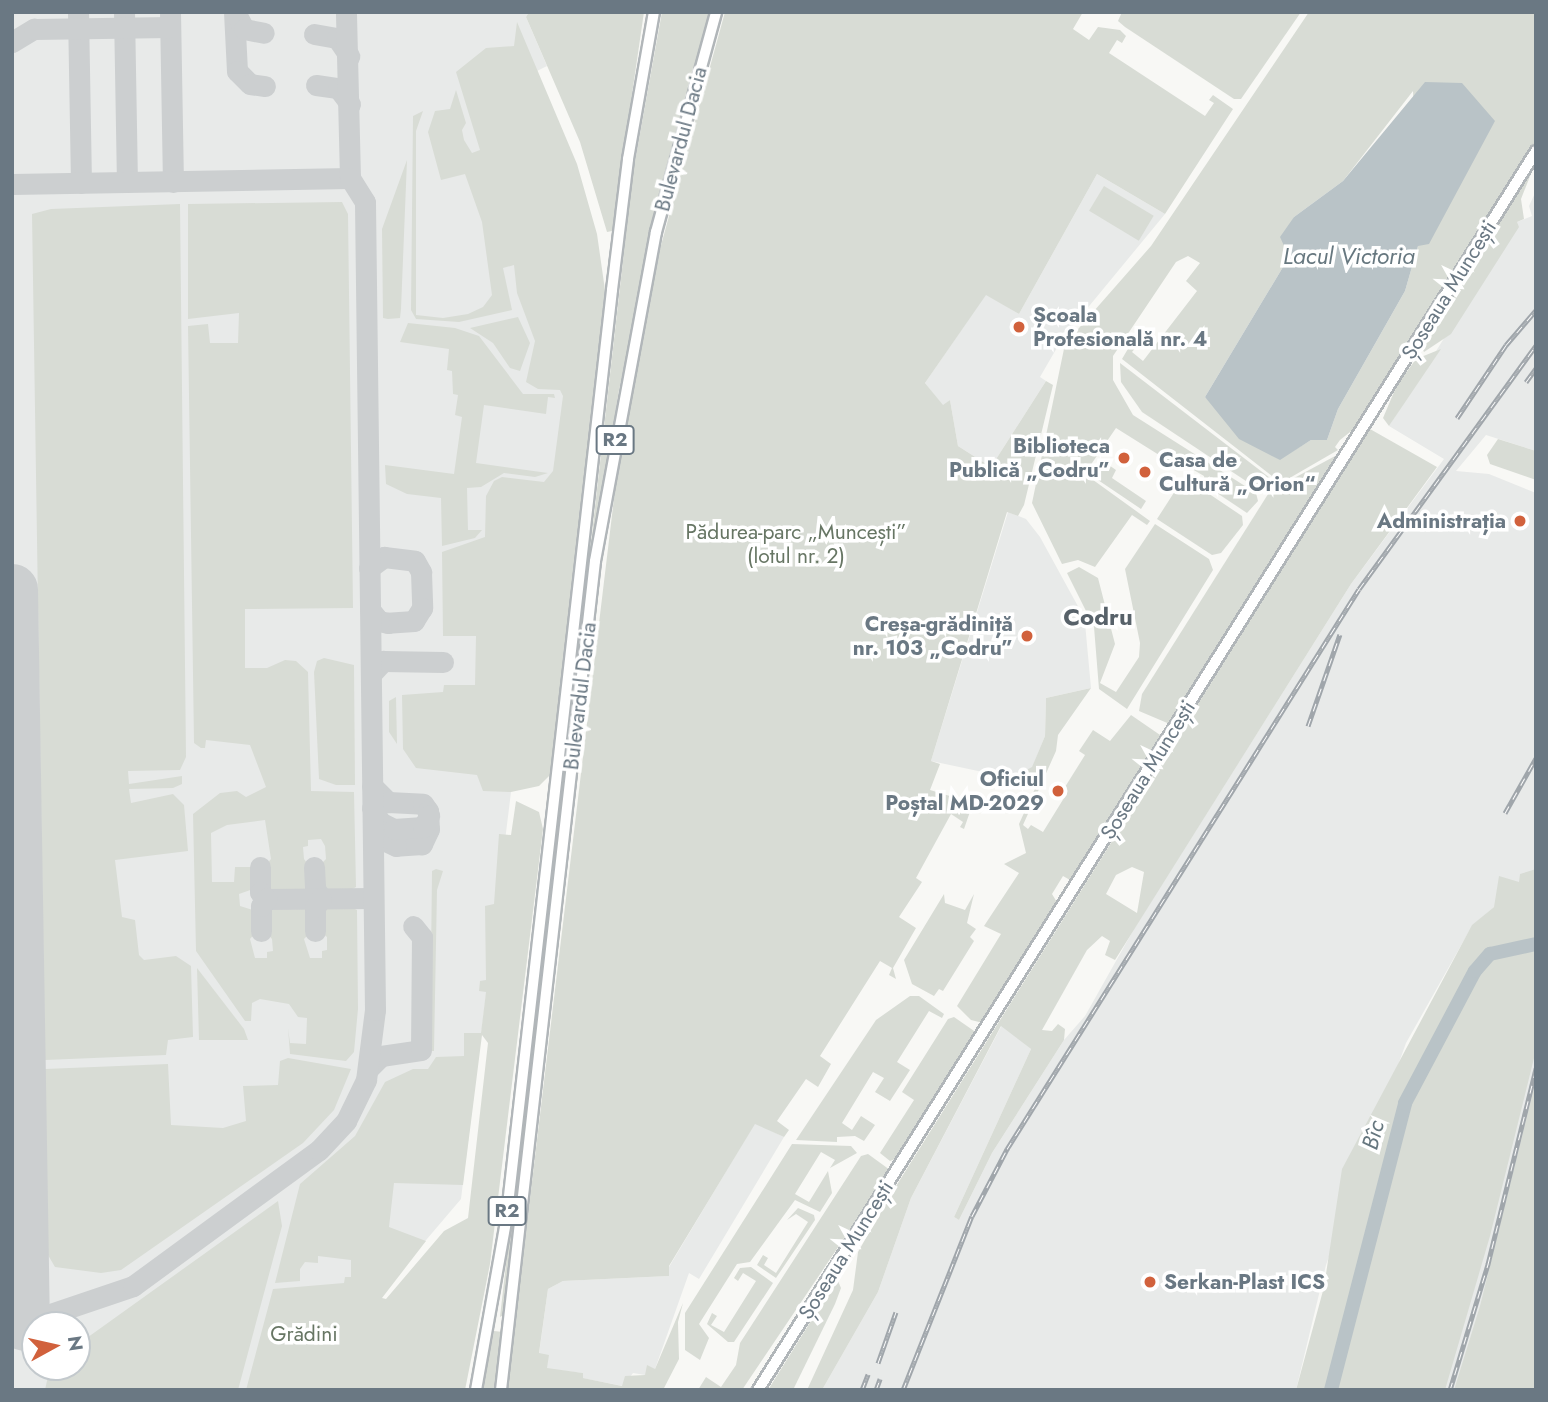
<!DOCTYPE html>
<html>
<head>
<meta charset="utf-8">
<style>
	body { margin:0 }
	#map { position:relative; width:1548px; height:1402px; overflow:hidden; background:#f8f8f5; font-family:Jost,sans-serif }
	div>[style] { position:absolute }
	.built>* { inset:0; background:#e8eae9 }
	.green>* { inset:0; background:#d8dcd5; transform-origin:0 0 }
	.water>* { inset:0; background:#b9c3c7 }
	.river>* { height:14px; margin:-7px; padding:0 7px; transform-origin:7px; border-radius:7px; background:#b9c3c7 }
	.taxiway>* { height:21px; margin:-10.5px; padding:0 10.5px; transform-origin:10.5px; border-radius:10.5px; background:#cccfd0 }
	.runway>* { height:51px; margin:-25.5px; padding:0 25.5px; transform-origin:25.5px; border-radius:25.5px; background:#cccfd0 }
	.roads { filter:drop-shadow(2px 0 #b1b6b9) drop-shadow(-2px 0 #b1b6b9) drop-shadow(0 2px #b1b6b9) drop-shadow(0 -2px #b1b6b9) }
	.primary>* { height:10px; margin:-5px; padding:0 5px; transform-origin:5px; border-radius:5px; background:#fff }
	.rail>* { height:5px; margin-top:-2.5px; transform-origin:0; background:repeating-linear-gradient(90deg,#fff 0 8px,#a0a6ab 0 16px); box-sizing:border-box; border-block:2px solid #a0a6ab }
	.dots>* { width:19px; height:19px; translate:-50% -50%; box-sizing:border-box; border:4px solid #fff; border-radius:50% }
	span { translate:-50% -50%; white-space:nowrap; text-align:center; line-height:1.15; -webkit-text-stroke:7px #fff; paint-order:stroke }
	.shield-label span { padding:2px 5px; background:#fff; border:2px solid; border-radius:5px; -webkit-text-stroke-width:0 }
	.shield-label { font-size:19px; color:#6a7883; font-weight:700 }
	.street-label { font-size:21px; color:#6a7883 }
	.poi-label { font-size:21px; color:#6a7883; font-weight:700 }
	.left { translate:0 -50%; text-align:left }
	.right { translate:-100% -50%; text-align:right }
	.park-label { font-size:21px; color:#677664 }
	.water-label { font-size:23px; color:#66777f; font-style:italic }
	.quarter-label { font-size:24px; color:#576169; font-weight:700 }
	.frame { position:absolute; inset:0; border:14px solid #6a7883; pointer-events:none }
	.north { position:absolute; left:21px; top:1311px; width:70px; height:70px; box-sizing:border-box; background:#fff; border:2px solid #c3c9cd; border-radius:50%; rotate:82deg; font-size:19px; font-weight:700; line-height:28px; text-align:center; color:#6a7883 }
	.north::after { content:''; display:block; margin:auto; width:24px; height:32px; background:#d1613c; clip-path:polygon(50% 0,100% 100%,50% 72%,0 100%) }
</style>
</head>
<body>
<div id="map">
	<div class="built">
		<i style="clip-path:polygon(evenodd,12px 12px,529px 12px,526px 17px,547px 66px,537px 71px,574px 359px,511px 792px,461px 1199px,387px 1286px,315px 1390px,12px 1390px,12px 12px,35px 1325px,77px 1325px,77px 1367px,35px 1367px,35px 1325px)"></i>
		<i style="clip-path:polygon(1097px 174px,1165px 214px,1062px 339px,1040px 377px,1046px 381px,991px 467px,958px 446px,950px 400px,943px 406px,925px 383px,986px 294px,1019px 314px)"></i>
		<i style="clip-path:polygon(1536px 191px,1536px 451px,1486px 435px,1456px 471px,1489px 474px,1536px 493px,1536px 1229px,1482px 1390px,1385px 1390px,1494px 907px,1472px 926px,1406px 1043px,1326px 1265px,1296px 1390px,822px 1390px,878px 1292px,911px 1198px,1002px 1025px,1031px 1049px,954px 1217px,959px 1220px,992px 1153px,1064px 1040px,1085px 1016px,1134px 929px,1351px 584px,1444px 459px,1389px 426px,1517px 222px,1532px 216px,1529px 206px)"></i>
		<i style="clip-path:polygon(1008px 512px,1026px 519px,1040px 537px,1080px 610px,1085px 623px,1091px 688px,1046px 698px,1045px 736px,1032px 768px,1011px 778px,931px 761px)"></i>
		<i style="clip-path:polygon(755px 1123px,784px 1137px,699px 1279px,689px 1273px,655px 1369px,645px 1375px,633px 1373px,623px 1386px,582px 1378px,583px 1373px,546px 1369px,539px 1354px,548px 1289px,563px 1281px,669px 1276px,669px 1267px)"></i>
	</div>
	<div class="green">
		<i style="clip-path:polygon(529px 12px,644px 12px,612px 231px,607px 232px,580px 142px,526px 17px)"></i>
		<i style="clip-path:polygon(662px 12px,712px 12px,666px 179px,619px 390px,592px 559px,563px 789px,633px 172px)"></i>
		<i style="clip-path:polygon(725px 12px,1083px 12px,1073px 29px,1089px 40px,1098px 27px,1120px 30px,1126px 36px,1122px 43px,1117px 40px,1109px 53px,1205px 116px,1214px 103px,1209px 100px,1213px 95px,1233px 109px,1165px 214px,1097px 174px,1019px 314px,986px 295px,925px 383px,943px 405px,950px 400px,958px 446px,991px 467px,1046px 381px,1053px 385px,1024px 505px,1018px 516px,1007px 512px,931px 761px,940px 764px,930px 790px,973px 803px,964px 829px,960px 827px,963px 822px,951px 814px,916px 878px,922px 882px,899px 917px,916px 928px,893px 968px,896px 979px,889px 975px,892px 968px,880px 961px,820px 1056px,831px 1064px,818px 1087px,806px 1079px,777px 1121px,789px 1130px,784px 1137px,755px 1124px,669px 1266px,669px 1276px,563px 1281px,548px 1289px,539px 1353px,549px 1355px,547px 1368px,583px 1373px,583px 1378px,622px 1386px,625px 1376px,645px 1375px,647px 1365px,655px 1369px,683px 1303px,678px 1322px,679px 1359px,663px 1390px,507px 1390px,621px 440px,660px 249px)"></i>
		<i style="clip-path:polygon(1122px 12px,1301px 12px,1241px 99px,1234px 99px,1125px 27px,1118px 21px)"></i>
		<i style="clip-path:polygon(evenodd,1309px 12px,1536px 12px,1536px 142px,1355px 428px,1340px 440px,1335px 447px,1338px 450px,1281px 483px,1122px 359px,1132px 342px,1137px 346px,1132px 352px,1143px 361px,1197px 291px,1186px 281px,1200px 263px,1188px 256px,1176px 262px,1113px 356px,1113px 380px,1133px 415px,1256px 493px,1258px 501px,1247px 513px,1205px 485px,1204px 476px,1192px 469px,1183px 470px,1116px 428px,1092px 463px,1089px 477px,1150px 521px,1147px 525px,1132px 515px,1095px 567px,1078px 560px,1062px 564px,1032px 503px,1065px 344px,1151px 246px,1309px 12px,1413px 91px,1418px 246px,1405px 291px,1338px 409px,1327px 440px,1311px 440px,1280px 459px,1205px 397px,1283px 267px,1294px 217px,1343px 181px,1413px 91px)"></i>
		<i style="clip-path:polygon(517px 22px,577px 164px,597px 234px,605px 290px,552px 773px,539px 786px,511px 792px,483px 791px,477px 775px,416px 768px,403px 749px,402px 695px,443px 692px,444px 685px,475px 685px,476px 636px,443px 636px,442px 552px,485px 537px,486px 496px,494px 481px,502px 477px,544px 482px,553px 471px,563px 396px,560px 390px,538px 389px,526px 382px,535px 341px,517px 293px,514px 265px,503px 268px,512px 310px,459px 322px,416px 319px,411px 310px,413px 116px,423px 111px,416px 131px,416px 315px,443px 318px,468px 314px,483px 307px,492px 295px,482px 222px,465px 174px,441px 180px,428px 132px,435px 111px,450px 109px,456px 90px,466px 123px,462px 130px,464px 140px,472px 153px,480px 150px,456px 72px,486px 48px,514px 46px)"></i>
		<i style="clip-path:polygon(407px 160px,401px 309px,400px 318px,388px 319px,383px 318px,382px 229px)"></i>
		<i style="clip-path:polygon(1536px 161px,1521px 199px,1524px 219px,1517px 222px,1519px 227px,1451px 334px,1424px 352px,1421px 346px)"></i>
		<i style="left:1104px;top:186px;width:58px;height:29px;rotate:31deg"></i>
		<i style="clip-path:polygon(342px 202px,348px 214px,353px 608px,245px 609px,245px 668px,267px 668px,285px 660px,296px 661px,308px 672px,311px 791px,354px 792px,356px 887px,343px 894px,322px 892px,319px 866px,326px 859px,325px 846px,321px 839px,308px 840px,308px 846px,303px 847px,304px 859px,310px 867px,308px 892px,274px 895px,265px 888px,264px 867px,271px 859px,265px 820px,227px 825px,211px 833px,212px 882px,234px 882px,235px 867px,255px 867px,256px 888px,239px 894px,240px 906px,256px 911px,257px 931px,250px 939px,255px 958px,267px 958px,267px 952px,273px 951px,272px 939px,265px 931px,266px 906px,308px 905px,312px 931px,304px 939px,310px 958px,322px 958px,322px 951px,327px 950px,327px 937px,320px 931px,322px 905px,343px 903px,357px 910px,358px 1009px,354px 1052px,346px 1061px,290px 1054px,288px 1028px,290px 1043px,306px 1044px,307px 1018px,298px 1017px,289px 1004px,260px 999px,252px 1003px,251px 1021px,245px 1021px,196px 951px,193px 814px,220px 793px,237px 791px,246px 797px,266px 787px,250px 745px,206px 740px,205px 748px,201px 748px,194px 743px,188px 326px,208px 324px,210px 343px,238px 343px,239px 313px,188px 319px,188px 204px)"></i>
		<i style="clip-path:polygon(180px 204px,186px 757px,180px 770px,128px 771px,129px 784px,182px 776px,182px 784px,173px 788px,129px 789px,131px 803px,173px 794px,184px 805px,188px 851px,115px 860px,122px 917px,135px 920px,139px 955px,144px 960px,176px 956px,191px 966px,193px 1037px,168px 1040px,166px 1055px,45px 1060px,32px 214px,51px 209px)"></i>
		<i style="clip-path:polygon(518px 317px,530px 343px,520px 371px,510px 368px,493px 343px,470px 328px)"></i>
		<i style="clip-path:polygon(408px 323px,455px 328px,479px 336px,523px 394px,554px 394px,555px 398px,548px 397px,546px 414px,484px 405px,476px 463px,548px 473px,535px 477px,504px 473px,481px 487px,467px 488px,468px 530px,482px 530px,475px 538px,442px 546px,441px 498px,407px 494px,386px 484px,385px 465px,454px 474px,462px 417px,455px 415px,458px 395px,453px 394px,452px 371px,447px 370px,449px 349px,400px 342px)"></i>
		<i style="clip-path:polygon(1441px 349px,1389px 426px,1383px 418px,1397px 385px,1416px 359px)"></i>
		<i style="clip-path:polygon(1120px 363px,1278px 484px,1261px 491px,1142px 412px,1121px 382px)"></i>
		<i style="clip-path:polygon(evenodd,1370px 429px,1437px 467px,1351px 584px,1115px 960px,1105px 955px,1110px 941px,1102px 936px,1087px 950px,1042px 1030px,1052px 1031px,1058px 1024px,1065px 1029px,1064px 1040px,992px 1153px,959px 1220px,954px 1217px,1031px 1049px,1001px 1026px,911px 1198px,878px 1292px,822px 1390px,807px 1390px,853px 1290px,858px 1252px,893px 1191px,1370px 429px,1132px 867px,1144px 872px,1137px 913px,1106px 894px,1116px 875px,1132px 867px)"></i>
		<i style="clip-path:polygon(1498px 439px,1536px 451px,1536px 480px,1490px 464px,1487px 455px)"></i>
		<i style="clip-path:polygon(1337px 455px,1172px 725px,1139px 711px,1142px 694px,1270px 491px)"></i>
		<i style="clip-path:polygon(1103px 461px,1116px 470px,1112px 478px,1146px 501px,1141px 509px,1098px 480px,1096px 471px)"></i>
		<i style="clip-path:polygon(1184px 477px,1242px 516px,1243px 525px,1221px 553px,1212px 555px,1157px 519px)"></i>
		<i style="clip-path:polygon(1155px 524px,1209px 559px,1213px 570px,1127px 709px,1099px 689px,1094px 627px,1067px 573px,1079px 567px,1098px 578px,1115px 644px,1100px 683px,1116px 692px,1139px 657px,1140px 643px,1125px 569px)"></i>
		<i style="clip-path:polygon(324px 658px,354px 665px,355px 785px,336px 785px,319px 779px,314px 672px,317px 661px)"></i>
		<i style="clip-path:polygon(1091px 688px,1058px 735px,1056px 751px,1023px 825px,1028px 829px,1031px 825px,1043px 832px,1064px 798px,1060px 795px,1085px 755px,1079px 751px,1093px 730px,1110px 741px,1131px 715px,1163px 737px,1078px 870px,1070px 880px,1063px 876px,1052px 894px,1058px 904px,983px 1023px,971px 1020px,957px 1006px,1001px 934px,984px 926px,1019px 873px,1004px 864px,1026px 853px,1019px 824px,1038px 782px,1011px 778px,1032px 767px,1045px 736px,1046px 698px)"></i>
		<i style="clip-path:polygon(396px 697px,397px 744px,389px 732px,389px 701px)"></i>
		<i style="clip-path:polygon(559px 799px,565px 801px,505px 1314px,500px 1317px)"></i>
		<i style="clip-path:polygon(evenodd,516px 801px,539px 812px,543px 829px,490px 1264px,465px 1390px,246px 1390px,273px 1289px,344px 1283px,345px 1277px,351px 1277px,351px 1260px,318px 1256px,318px 1263px,305px 1262px,300px 1269px,300px 1281px,275px 1283px,300px 1184px,355px 1136px,385px 1082px,413px 1069px,428px 1069px,436px 1057px,464px 1056px,464px 1033px,481px 1033px,486px 992px,479px 991px,480px 981px,486px 980px,485px 906px,494px 904px,499px 834px,511px 835px,516px 801px,482px 1035px,488px 1043px,468px 1218px,444px 1231px,386px 1299px,382px 1298px,426px 1241px,389px 1227px,394px 1183px,463px 1185px,482px 1035px)"></i>
		<i style="clip-path:polygon(436px 869px,443px 871px,437px 890px,434px 1051px,430px 1051px,432px 871px)"></i>
		<i style="clip-path:polygon(1536px 869px,1536px 1050px,1490px 1236px,1445px 1390px,1296px 1390px,1324px 1287px,1342px 1169px,1472px 925px,1494px 907px,1499px 876px,1519px 882px,1520px 874px)"></i>
		<i style="clip-path:polygon(944px 894px,945px 903px,965px 910px,974px 894px,967px 923px,976px 929px,970px 937px,974px 941px,943px 991px,939px 989px,934px 996px,912px 984px,904px 960px)"></i>
		<i style="clip-path:polygon(197px 968px,244px 1029px,248px 1040px,199px 1040px)"></i>
		<i style="clip-path:polygon(910px 996px,919px 996px,944px 1014px,942px 1018px,929px 1011px,897px 1062px,910px 1070px,890px 1101px,875px 1092px,884px 1078px,873px 1072px,842px 1123px,852px 1130px,861px 1116px,875px 1125px,864px 1141px,855px 1136px,837px 1137px,837px 1142px,796px 1140px,876px 1020px)"></i>
		<i style="clip-path:polygon(954px 1017px,977px 1033px,898px 1158px,890px 1161px,880px 1153px,914px 1100px,902px 1092px,948px 1019px)"></i>
		<i style="clip-path:polygon(288px 1058px,351px 1069px,334px 1110px,303px 1143px,121px 1270px,101px 1273px,55px 1267px,48px 1255px,45px 1069px,168px 1064px,171px 1125px,223px 1128px,246px 1121px,243px 1086px,278px 1085px,280px 1061px)"></i>
		<i style="clip-path:polygon(1536px 1080px,1536px 1390px,1454px 1390px,1480px 1306px)"></i>
		<i style="clip-path:polygon(792px 1144px,851px 1146px,857px 1153px,830px 1168px,835px 1160px,821px 1152px,795px 1194px,809px 1202px,828px 1171px,832px 1193px,820px 1212px,795px 1200px,750px 1262px,737px 1264px,699px 1324px,709px 1338px,700px 1360px,685px 1350px,685px 1313px)"></i>
		<i style="clip-path:polygon(868px 1154px,890px 1170px,742px 1390px,698px 1390px,706px 1377px,721px 1387px,736px 1365px,740px 1343px,861px 1156px)"></i>
		<i style="clip-path:polygon(278px 1201px,282px 1226px,238px 1390px,45px 1390px,50px 1367px,77px 1367px,77px 1345px)"></i>
		<i style="clip-path:polygon(798px 1208px,814px 1215px,815px 1220px,776px 1278px,757px 1265px,763px 1255px,768px 1258px,764px 1265px,776px 1273px,808px 1222px,796px 1214px,787px 1220px)"></i>
		<i style="clip-path:polygon(751px 1267px,773px 1283px,734px 1342px,728px 1342px,707px 1324px,712px 1313px,717px 1316px,711px 1325px,724px 1332px,756px 1281px,743px 1273px,738px 1281px,734px 1278px,740px 1268px)"></i>
		<i style="clip-path:polygon(837px 1279px,841px 1288px,835px 1304px,793px 1390px,768px 1390px)"></i>
		<i style="clip-path:polygon(494px 1331px,503px 1332px,496px 1390px,482px 1390px)"></i>
	</div>
	<div class="water">
		<i style="clip-path:polygon(1425px 82px,1462px 83px,1495px 121px,1429px 244px,1418px 246px,1405px 291px,1338px 409px,1327px 440px,1311px 440px,1280px 460px,1239px 439px,1205px 397px,1283px 267px,1286px 250px,1280px 237px,1294px 217px,1343px 181px)"></i>
	</div>
	<div class="river">
		<i style="left:1331px;top:1390px;width:296px;rotate:-75.5deg"></i>
		<i style="left:1405px;top:1103px;width:149px;rotate:-62.1deg"></i>
		<i style="left:1475px;top:971px;width:23px;rotate:-49deg"></i>
		<i style="left:1490px;top:954px;width:47px;rotate:-12.3deg"></i>
	</div>
	<div class="taxiway">
		<i style="left:78px;top:12px;width:171px;rotate:89deg"></i>
		<i style="left:124px;top:12px;width:170px;rotate:89deg"></i>
		<i style="left:170px;top:12px;width:170px;rotate:89deg"></i>
		<i style="left:234px;top:12px;width:59px;rotate:87.1deg"></i>
		<i style="left:237px;top:71px;width:18px;rotate:45deg"></i>
		<i style="left:250px;top:84px;width:15px;rotate:8deg"></i>
		<i style="left:235px;top:12px;width:19px;rotate:62deg"></i>
		<i style="left:244px;top:29px;width:20px;rotate:11deg"></i>
		<i style="left:314px;top:34px;width:23px;rotate:10deg"></i>
		<i style="left:337px;top:38px;width:22px;rotate:56deg"></i>
		<i style="left:12px;top:42px;width:26px;rotate:-31deg"></i>
		<i style="left:34px;top:29px;width:136px;rotate:-0.8deg"></i>
		<i style="left:316px;top:85px;width:22px;rotate:8deg"></i>
		<i style="left:338px;top:88px;width:20px;rotate:53deg"></i>
		<i style="left:12px;top:184px;width:338px;rotate:-1deg"></i>
		<i style="left:350px;top:178px;width:166px;rotate:-91.4deg"></i>
		<i style="left:369px;top:568px;width:19px;rotate:-36deg"></i>
		<i style="left:384px;top:557px;width:31px;rotate:7deg"></i>
		<i style="left:415px;top:561px;width:13px;rotate:61deg"></i>
		<i style="left:421px;top:572px;width:36px;rotate:88deg"></i>
		<i style="left:422px;top:608px;width:15px;rotate:122deg"></i>
		<i style="left:414px;top:621px;width:26px;rotate:176deg"></i>
		<i style="left:388px;top:623px;width:9px;rotate:-167deg"></i>
		<i style="left:379px;top:621px;width:14px;rotate:-129deg"></i>
		<i style="left:371px;top:674px;width:18px;rotate:-47deg"></i>
		<i style="left:383px;top:661px;width:60px;rotate:1deg"></i>
		<i style="left:372px;top:786px;width:23px;rotate:45deg"></i>
		<i style="left:388px;top:802px;width:35px;rotate:3deg"></i>
		<i style="left:423px;top:804px;width:9px;rotate:54deg"></i>
		<i style="left:428px;top:811px;width:18px;rotate:87deg"></i>
		<i style="left:429px;top:829px;width:17px;rotate:115deg"></i>
		<i style="left:422px;top:844px;width:26px;rotate:176deg"></i>
		<i style="left:396px;top:846px;width:17px;rotate:-155deg"></i>
		<i style="left:381px;top:839px;width:15px;rotate:-122deg"></i>
		<i style="left:372px;top:808px;width:16px;rotate:60deg"></i>
		<i style="left:380px;top:822px;width:16px;rotate:27deg"></i>
		<i style="left:394px;top:829px;width:29px;rotate:-4deg"></i>
		<i style="left:423px;top:827px;width:13px;rotate:-61deg"></i>
		<i style="left:260px;top:867px;width:25px;rotate:90deg"></i>
		<i style="left:260px;top:892px;width:9px;rotate:49deg"></i>
		<i style="left:314px;top:867px;width:22px;rotate:87deg"></i>
		<i style="left:315px;top:889px;width:12px;rotate:55deg"></i>
		<i style="left:266px;top:899px;width:107px;rotate:-0.5deg"></i>
		<i style="left:261px;top:931px;width:25px;rotate:-90deg"></i>
		<i style="left:261px;top:906px;width:9px;rotate:-54deg"></i>
		<i style="left:315px;top:931px;width:24px;rotate:-90deg"></i>
		<i style="left:315px;top:907px;width:10px;rotate:-53deg"></i>
		<i style="left:369px;top:1068px;width:17px;rotate:-45deg"></i>
		<i style="left:381px;top:1056px;width:40px;rotate:-8.5deg"></i>
		<i style="left:421px;top:1050px;width:113px;rotate:-89.5deg"></i>
		<i style="left:422px;top:937px;width:14px;rotate:-129deg"></i>
		<i style="left:12px;top:1327px;width:128px;rotate:-18.7deg"></i>
		<i style="left:133px;top:1286px;width:230px;rotate:-36.2deg"></i>
		<i style="left:319px;top:1150px;width:40px;rotate:-47deg"></i>
		<i style="left:346px;top:1121px;width:46px;rotate:-64deg"></i>
		<i style="left:366px;top:1080px;width:71px;rotate:-82.7deg"></i>
		<i style="left:375px;top:1010px;width:808px;rotate:-90.71deg"></i>
		<i style="left:365px;top:202px;width:28px;rotate:-122deg"></i>
	</div>
	<div class="runway">
		<i style="left:12px;top:589px;width:736px;rotate:89.07deg"></i>
	</div>
	<div class="roads">
		<div class="primary">
			<i style="left:476px;top:1390px;width:171px;rotate:-79.9deg"></i>
			<i style="left:506px;top:1222px;width:938px;rotate:-83.51deg"></i>
			<i style="left:612px;top:290px;width:132px;rotate:-83deg"></i>
			<i style="left:628px;top:159px;width:149px;rotate:-80deg"></i>
			<i style="left:501px;top:1390px;width:834px;rotate:-83.53deg"></i>
			<i style="left:595px;top:561px;width:335px;rotate:-79.5deg"></i>
			<i style="left:656px;top:232px;width:228px;rotate:-74.7deg"></i>
			<i style="left:758px;top:1390px;width:1463px;rotate:-57.87deg"></i>
		</div>
	</div>
	<div class="rail">
		<i style="left:1526px;top:382px;width:17px;rotate:-54deg"></i>
		<i style="left:1457px;top:418px;width:88px;rotate:-56.1deg"></i>
		<i style="left:1506px;top:345px;width:46px;rotate:-49.4deg"></i>
		<i style="left:1308px;top:726px;width:97px;rotate:-70.8deg"></i>
		<i style="left:1505px;top:813px;width:63px;rotate:-60.6deg"></i>
		<i style="left:878px;top:1363px;width:54px;rotate:-70.6deg"></i>
		<i style="left:862px;top:1390px;width:17px;rotate:-69deg"></i>
		<i style="left:876px;top:1390px;width:12px;rotate:-70deg"></i>
		<i style="left:903px;top:1390px;width:187px;rotate:-68.4deg"></i>
		<i style="left:972px;top:1216px;width:76px;rotate:-62.4deg"></i>
		<i style="left:1007px;top:1149px;width:661px;rotate:-57.85deg"></i>
		<i style="left:1359px;top:589px;width:301px;rotate:-54deg"></i>
		<i style="left:1450px;top:1390px;width:132px;rotate:-73.2deg"></i>
		<i style="left:1488px;top:1264px;width:202px;rotate:-76.2deg"></i>
	</div>
	<div class="dots">
		<i style="left:1019px;top:327px;background:#d1613c"></i>
		<i style="left:1124px;top:458px;background:#d1613c"></i>
		<i style="left:1145px;top:472px;background:#d1613c"></i>
		<i style="left:1520px;top:521px;background:#d1613c"></i>
		<i style="left:1027px;top:636px;background:#d1613c"></i>
		<i style="left:1058px;top:791px;background:#d1613c"></i>
		<i style="left:1150px;top:1282px;background:#d1613c"></i>
	</div>
	<div class="shield-label">
		<span style="left:615px;top:440px">R2</span>
		<span style="left:507px;top:1211px">R2</span>
	</div>
	<div class="street-label">
		<span style="left:681px;top:139px;rotate:-75deg">Bulevardul Dacia</span>
		<span style="left:1449px;top:290px;rotate:-58deg">Șoseaua Muncești</span>
		<span style="left:580px;top:696px;rotate:-83deg">Bulevardul Dacia</span>
		<span style="left:1148px;top:770px;rotate:-58deg">Șoseaua Muncești</span>
		<span style="left:846px;top:1250px;rotate:-58deg">Șoseaua Muncești</span>
	</div>
	<div class="poi-label">
		<span class="left" style="left:1033px;top:327px">Școala<br>Profesională nr. 4</span>
		<span class="right" style="left:1110px;top:458px">Biblioteca<br>Publică „Codru”</span>
		<span class="left" style="left:1159px;top:472px">Casa de<br>Cultură „Orion“</span>
		<span class="right" style="left:1506px;top:521px">Administrația</span>
		<span class="right" style="left:1013px;top:636px">Creșa-grădiniță<br>nr. 103 „Codru”</span>
		<span class="right" style="left:1044px;top:791px">Oficiul<br>Poștal MD-2029</span>
		<span class="left" style="left:1164px;top:1282px">Serkan-Plast ICS</span>
	</div>
	<div class="park-label">
		<span style="left:796px;top:544px">Pădurea-parc „Muncești”<br>(lotul nr. 2)</span>
		<span style="left:304px;top:1334px">Grădini</span>
	</div>
	<div class="water-label">
		<span style="left:1349px;top:256px">Lacul Victoria</span>
		<span style="left:1373px;top:1135px;rotate:-75deg">Bîc</span>
	</div>
	<div class="quarter-label">
		<span style="left:1098px;top:617px">Codru</span>
	</div>
	<div class="frame"></div>
	<div class="north">N</div>
</div>
</body>
</html>
